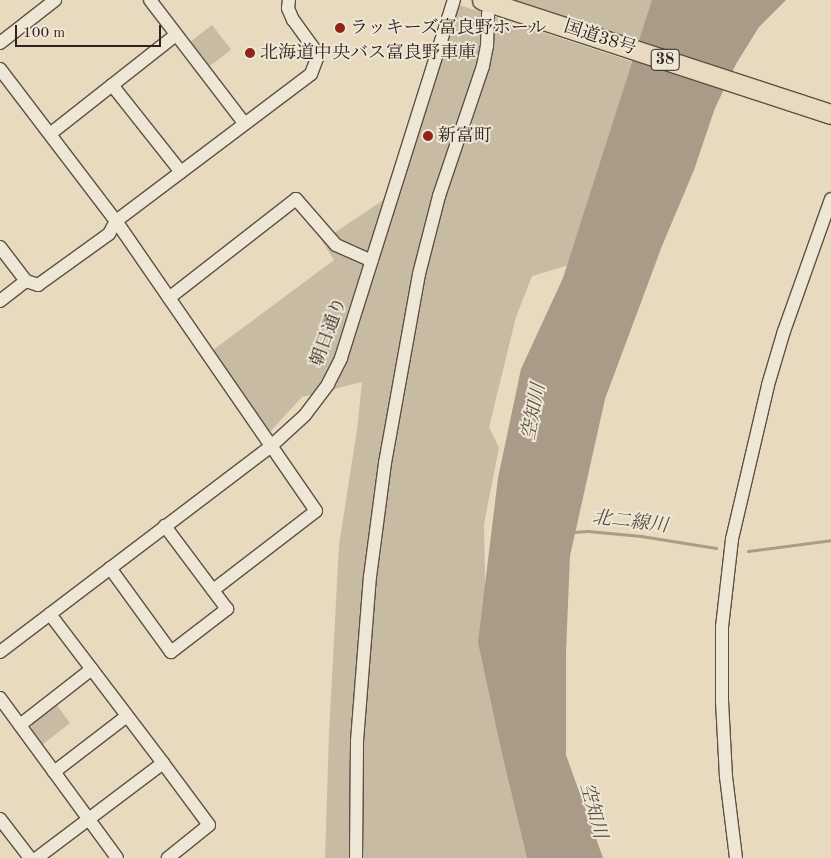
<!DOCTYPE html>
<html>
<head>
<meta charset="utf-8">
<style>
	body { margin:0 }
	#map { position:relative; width:831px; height:858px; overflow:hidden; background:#e7dabe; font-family:"Old Standard TT","Noto Serif JP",serif }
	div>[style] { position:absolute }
	.green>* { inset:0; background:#c8bba3; transform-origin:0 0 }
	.water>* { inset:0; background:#a99b88 }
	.stream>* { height:3px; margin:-1.5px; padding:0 1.5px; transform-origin:1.5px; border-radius:1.5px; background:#a99b88 }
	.roads { filter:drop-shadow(1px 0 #5e5046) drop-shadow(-1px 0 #5e5046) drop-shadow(0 1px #5e5046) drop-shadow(0 -1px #5e5046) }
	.minor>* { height:12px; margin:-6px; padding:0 6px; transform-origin:6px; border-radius:6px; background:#efe7d5 }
	.highway>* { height:19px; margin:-9.5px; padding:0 9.5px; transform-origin:9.5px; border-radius:9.5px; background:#e7dabe }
	.dots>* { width:14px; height:14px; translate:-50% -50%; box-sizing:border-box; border:2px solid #efe7d5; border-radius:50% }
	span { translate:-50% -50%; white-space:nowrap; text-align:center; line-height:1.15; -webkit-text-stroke:4px #efe7d5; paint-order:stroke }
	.shield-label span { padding:1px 4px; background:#efe7d5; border:1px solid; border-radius:4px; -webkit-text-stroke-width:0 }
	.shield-label { font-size:16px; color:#30221e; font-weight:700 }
	.poi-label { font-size:18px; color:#30221e }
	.left { translate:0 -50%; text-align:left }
	.street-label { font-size:18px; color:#30221e }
	.water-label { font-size:19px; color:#5a4c43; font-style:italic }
	.scale { position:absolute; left:15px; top:25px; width:146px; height:22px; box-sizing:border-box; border:2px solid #30221e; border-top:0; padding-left:6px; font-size:15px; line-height:18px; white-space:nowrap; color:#30221e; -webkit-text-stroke:4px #efe7d5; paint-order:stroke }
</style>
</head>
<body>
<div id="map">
	<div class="green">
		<i style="clip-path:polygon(510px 0,661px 0,648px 47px)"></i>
		<i style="clip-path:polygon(453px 3px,642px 65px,573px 264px,532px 276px,516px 317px,489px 427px,499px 448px,484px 524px,486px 628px,533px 858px,325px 858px,329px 734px,339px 545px,357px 430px,362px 382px,302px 397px,269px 433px,213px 350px,334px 260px,322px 241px,394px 193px)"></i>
		<i style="left:212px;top:25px;width:31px;height:27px;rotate:52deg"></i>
		<i style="clip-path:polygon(56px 704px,70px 723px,42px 745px,31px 732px,32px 724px)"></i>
	</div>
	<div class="water">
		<i style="clip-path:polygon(652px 0,786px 0,759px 27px,736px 64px,715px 108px,694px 170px,662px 246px,605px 399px,570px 556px,566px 651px,566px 755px,603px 858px,527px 858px,501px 749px,478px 642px,498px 478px,521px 369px,563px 278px)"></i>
	</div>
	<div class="stream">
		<i style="left:573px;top:532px;width:15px;rotate:-4deg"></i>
		<i style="left:588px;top:531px;width:53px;rotate:5.4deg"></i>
		<i style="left:641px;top:536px;width:76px;rotate:9.1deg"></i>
		<i style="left:748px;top:551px;width:84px;rotate:-7.5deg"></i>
	</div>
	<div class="roads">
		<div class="minor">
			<i style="left:150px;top:0;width:155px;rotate:52.6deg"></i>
			<i style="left:0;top:43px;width:70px;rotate:-38deg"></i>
			<i style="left:0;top:69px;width:191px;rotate:52.7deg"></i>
			<i style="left:116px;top:221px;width:352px;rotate:55.4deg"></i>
			<i style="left:316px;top:511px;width:130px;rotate:142.5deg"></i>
			<i style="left:112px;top:85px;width:111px;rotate:51.6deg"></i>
			<i style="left:50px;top:134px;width:160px;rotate:-38.2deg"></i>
			<i style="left:0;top:247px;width:43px;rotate:52.6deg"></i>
			<i style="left:26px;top:281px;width:13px;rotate:18deg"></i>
			<i style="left:38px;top:285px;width:87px;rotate:-35.7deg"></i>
			<i style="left:109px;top:234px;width:15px;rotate:-62deg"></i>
			<i style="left:116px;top:221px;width:244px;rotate:-37deg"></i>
			<i style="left:311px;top:74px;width:17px;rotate:-69deg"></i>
			<i style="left:317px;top:58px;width:8px;rotate:-104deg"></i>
			<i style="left:315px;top:50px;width:37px;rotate:-126deg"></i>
			<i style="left:293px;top:20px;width:13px;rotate:-113deg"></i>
			<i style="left:288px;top:8px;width:8px;rotate:-83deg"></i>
			<i style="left:169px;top:298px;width:161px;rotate:-37.9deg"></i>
			<i style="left:296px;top:199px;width:61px;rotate:49deg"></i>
			<i style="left:336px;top:245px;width:39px;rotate:24deg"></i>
			<i style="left:0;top:301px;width:33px;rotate:-38deg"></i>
			<i style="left:110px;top:568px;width:104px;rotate:54deg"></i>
			<i style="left:171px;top:652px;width:71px;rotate:-37.5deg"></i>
			<i style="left:227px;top:609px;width:104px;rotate:-126.8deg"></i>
			<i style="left:0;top:652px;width:339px;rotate:-37.2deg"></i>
			<i style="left:270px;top:447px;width:47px;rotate:-42.4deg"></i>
			<i style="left:305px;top:415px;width:39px;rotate:-53deg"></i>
			<i style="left:328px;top:384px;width:29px;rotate:-63deg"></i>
			<i style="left:341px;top:358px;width:375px;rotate:-72.5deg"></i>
			<i style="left:0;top:698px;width:198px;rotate:53.8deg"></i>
			<i style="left:20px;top:725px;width:91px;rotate:-37.9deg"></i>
			<i style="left:163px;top:763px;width:77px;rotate:53.4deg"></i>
			<i style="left:209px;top:825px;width:53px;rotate:141.2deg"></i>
			<i style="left:54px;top:772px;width:92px;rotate:-37.5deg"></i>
			<i style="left:0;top:819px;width:49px;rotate:52.4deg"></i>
			<i style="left:37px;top:858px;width:158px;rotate:-37deg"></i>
			<i style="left:163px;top:763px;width:187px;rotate:-127.2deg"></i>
			<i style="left:356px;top:858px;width:117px;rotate:-89.5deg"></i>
			<i style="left:357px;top:741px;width:165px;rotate:-85.5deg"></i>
			<i style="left:370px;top:577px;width:115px;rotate:-82.5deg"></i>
			<i style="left:385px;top:463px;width:192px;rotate:-79.8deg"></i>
			<i style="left:419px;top:274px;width:81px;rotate:-75.6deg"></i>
			<i style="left:439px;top:196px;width:137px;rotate:-71.3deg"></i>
			<i style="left:483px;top:66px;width:20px;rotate:-79deg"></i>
			<i style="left:487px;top:46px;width:32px;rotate:-88deg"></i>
			<i style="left:488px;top:14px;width:15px;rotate:-70deg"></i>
			<i style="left:736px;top:858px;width:82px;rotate:-97deg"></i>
			<i style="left:726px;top:777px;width:76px;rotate:-93deg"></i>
			<i style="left:722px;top:701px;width:74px;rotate:-90deg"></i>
			<i style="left:722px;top:627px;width:89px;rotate:-83.5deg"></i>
			<i style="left:732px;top:539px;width:158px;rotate:-76.8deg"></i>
			<i style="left:768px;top:385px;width:56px;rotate:-73.5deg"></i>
			<i style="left:784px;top:331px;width:140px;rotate:-70.4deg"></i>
		</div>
		<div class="highway">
			<i style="left:482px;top:0;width:367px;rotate:18.1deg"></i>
		</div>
	</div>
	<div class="dots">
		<i style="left:340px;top:28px;background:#8f2418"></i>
		<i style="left:250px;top:53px;background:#8f2418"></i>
		<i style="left:428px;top:136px;background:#8f2418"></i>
	</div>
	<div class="shield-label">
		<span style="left:665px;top:60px">38</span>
	</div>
	<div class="poi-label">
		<span class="left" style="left:350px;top:28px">ラッキーズ富良野ホール</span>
		<span class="left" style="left:260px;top:53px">北海道中央バス富良野車庫</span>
		<span class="left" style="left:438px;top:136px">新富町</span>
	</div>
	<div class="street-label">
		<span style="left:600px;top:38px;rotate:18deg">国道38号</span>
		<span style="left:329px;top:332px;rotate:-70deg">朝日通り</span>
	</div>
	<div class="water-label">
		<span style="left:535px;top:412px;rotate:-79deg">空知川</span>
		<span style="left:630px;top:523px;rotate:7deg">北二線川</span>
		<span style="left:592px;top:811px;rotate:75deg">空知川</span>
	</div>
	<div class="scale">100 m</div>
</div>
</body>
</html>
